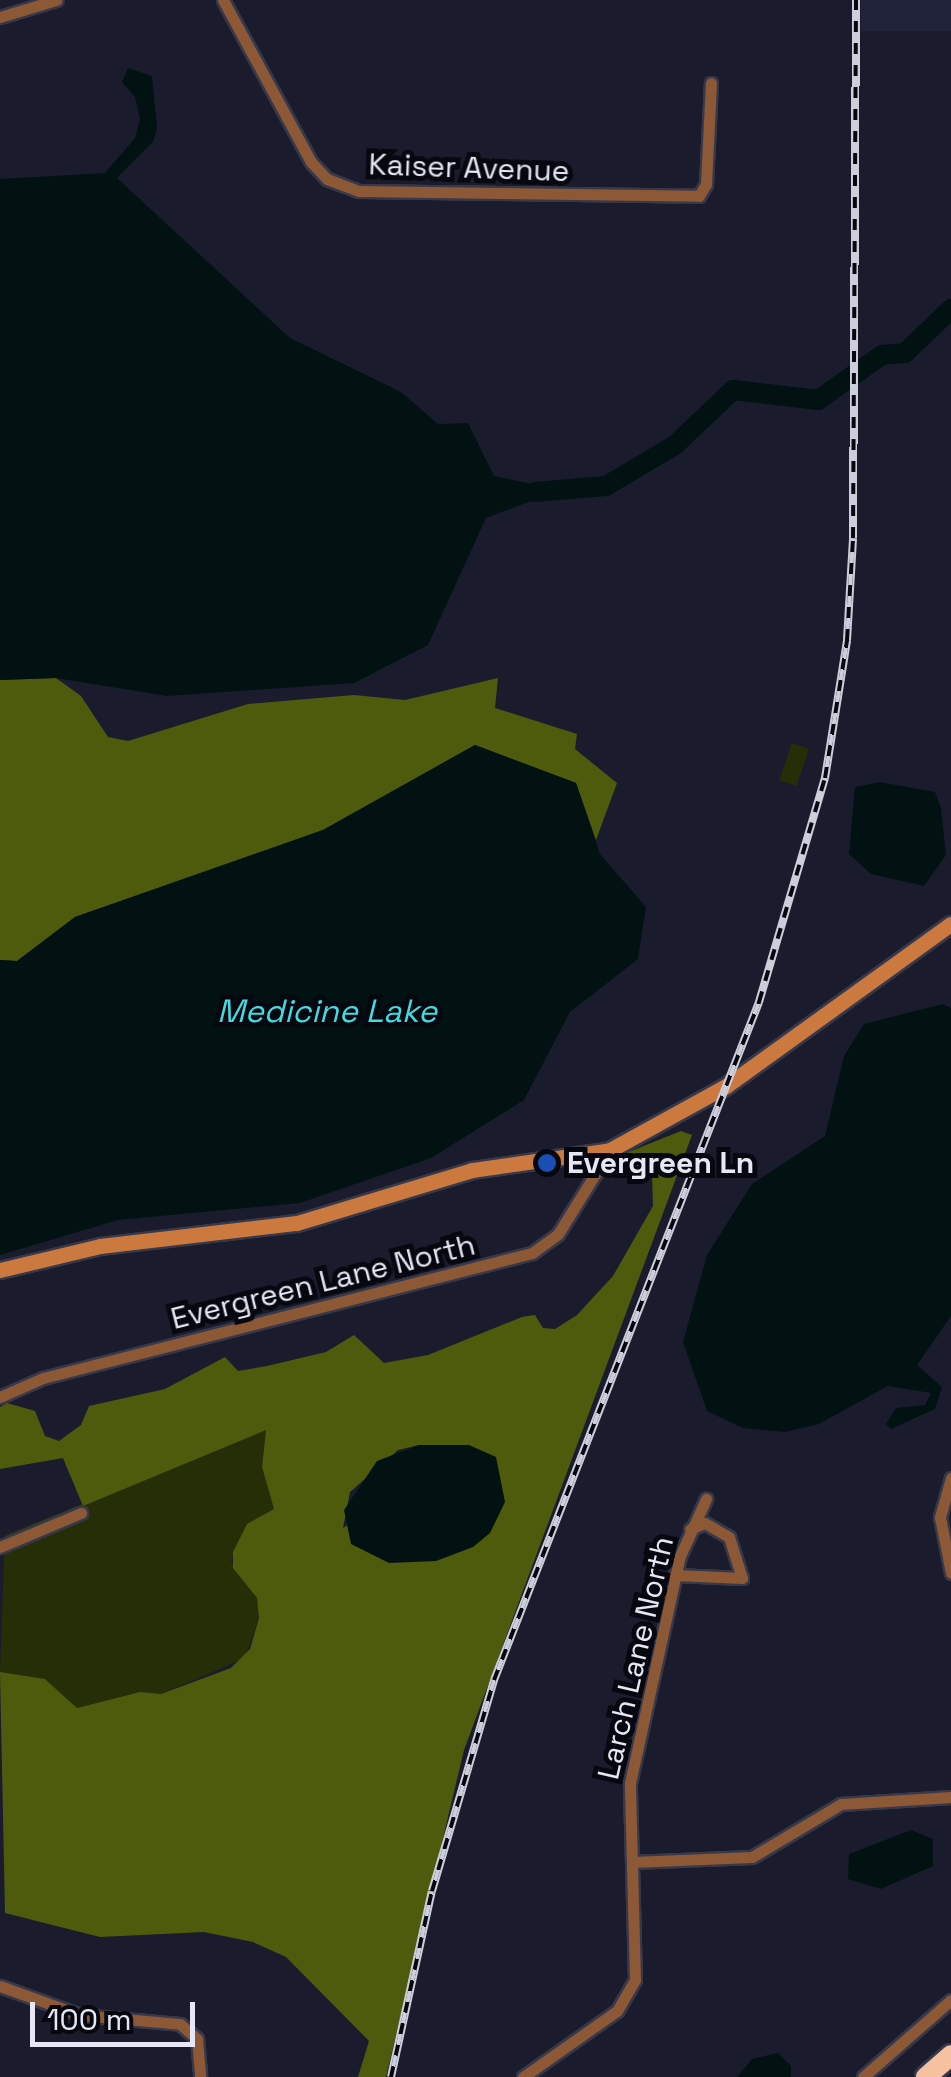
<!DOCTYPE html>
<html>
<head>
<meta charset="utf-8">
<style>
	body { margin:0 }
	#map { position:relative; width:951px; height:2077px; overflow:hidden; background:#1a1c2e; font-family:"Space Grotesk",sans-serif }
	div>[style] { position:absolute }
	.built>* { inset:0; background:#21233b; transform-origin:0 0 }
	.green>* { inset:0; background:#262e07; transform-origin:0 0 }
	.forest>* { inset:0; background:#4e5b0c }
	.water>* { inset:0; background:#021213 }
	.river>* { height:20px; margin:-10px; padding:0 10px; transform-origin:10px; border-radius:10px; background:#021213 }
	.roads { filter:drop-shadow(2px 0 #37384a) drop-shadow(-2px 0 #37384a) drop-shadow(0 2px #37384a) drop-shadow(0 -2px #37384a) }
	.street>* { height:11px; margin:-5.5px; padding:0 5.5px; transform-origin:5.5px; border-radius:5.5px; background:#8c5836 }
	.secondary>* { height:15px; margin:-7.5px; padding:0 7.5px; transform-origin:7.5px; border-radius:7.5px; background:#cb793f }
	.highway>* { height:20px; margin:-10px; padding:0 10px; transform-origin:10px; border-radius:10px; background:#f5c1a1 }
	.rail>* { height:8px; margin-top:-4px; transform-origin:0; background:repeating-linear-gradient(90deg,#07070f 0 11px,#cdcedb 0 22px); box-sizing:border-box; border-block:2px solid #cdcedb }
	.dots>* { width:28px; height:28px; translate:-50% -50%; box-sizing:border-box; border:5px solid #07070f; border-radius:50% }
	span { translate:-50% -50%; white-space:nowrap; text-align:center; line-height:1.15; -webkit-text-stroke:10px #07070f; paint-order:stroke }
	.street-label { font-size:30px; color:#e6e7f4 }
	.poi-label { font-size:30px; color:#e6e7f4; font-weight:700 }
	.left { translate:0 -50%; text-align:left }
	.water-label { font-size:32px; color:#42dbdf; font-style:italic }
	.scale { position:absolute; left:30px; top:2002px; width:165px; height:45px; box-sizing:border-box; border:5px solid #e6e7f4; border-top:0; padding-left:12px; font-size:30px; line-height:35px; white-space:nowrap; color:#e6e7f4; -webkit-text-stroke:8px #07070f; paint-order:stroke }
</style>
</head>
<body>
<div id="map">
	<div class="built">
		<i style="left:861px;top:0;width:90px;height:31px"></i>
	</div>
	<div class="green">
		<i style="left:792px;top:743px;width:18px;height:39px;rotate:19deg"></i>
		<i style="clip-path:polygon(266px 1429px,262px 1467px,274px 1509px,247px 1524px,231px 1561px,257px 1598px,259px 1618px,245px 1658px,161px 1694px,140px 1692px,77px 1708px,45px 1679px,0 1672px,5px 1535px)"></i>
	</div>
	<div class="forest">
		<i style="clip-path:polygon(56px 678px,81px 696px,108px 737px,128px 741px,248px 704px,354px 695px,405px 700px,498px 678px,495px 708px,577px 734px,575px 749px,617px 783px,596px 840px,576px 783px,475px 745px,323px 830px,75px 917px,17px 961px,0 960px,0 680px)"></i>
		<i style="clip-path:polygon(evenodd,681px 1131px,692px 1135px,464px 1750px,386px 2077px,358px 2077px,369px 2041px,286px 1957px,253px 1942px,204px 1932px,100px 1937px,5px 1913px,0 1672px,45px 1679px,77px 1708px,140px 1692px,161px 1694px,231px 1668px,250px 1649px,259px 1618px,257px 1598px,233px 1568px,233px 1552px,247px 1524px,274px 1509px,262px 1467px,266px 1430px,83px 1506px,63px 1458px,0 1469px,0 1407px,7px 1403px,35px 1411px,45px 1436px,59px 1441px,81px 1425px,89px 1406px,165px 1389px,225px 1357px,238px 1371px,267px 1366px,326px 1352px,354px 1335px,384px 1363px,428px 1355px,522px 1317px,535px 1315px,543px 1328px,555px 1329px,577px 1315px,613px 1276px,653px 1206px,652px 1175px,620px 1172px,617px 1164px,626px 1153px,681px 1131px,419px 1445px,469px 1445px,343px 1528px,350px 1492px,398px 1450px,419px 1445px)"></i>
	</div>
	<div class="water">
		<i style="clip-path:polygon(128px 68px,152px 76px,157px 128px,153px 142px,117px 178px,290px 338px,401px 392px,438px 424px,468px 423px,494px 476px,561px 490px,486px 518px,428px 645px,354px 683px,167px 696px,56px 678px,0 680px,0 179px,105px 173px,135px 138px,140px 119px,135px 97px,122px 82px)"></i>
		<i style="clip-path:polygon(475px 745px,576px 783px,600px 854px,646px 907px,638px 959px,570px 1012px,524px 1100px,431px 1158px,300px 1203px,118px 1220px,0 1255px,0 960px,17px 961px,75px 917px,323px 830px)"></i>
		<i style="clip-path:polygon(880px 782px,935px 792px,941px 808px,946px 855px,924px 886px,871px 874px,849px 854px,855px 787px)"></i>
		<i style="clip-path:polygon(943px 1004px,951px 1008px,951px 1316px,917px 1365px,942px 1387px,935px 1409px,891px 1429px,886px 1424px,896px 1408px,925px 1405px,931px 1393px,888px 1386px,819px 1424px,785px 1432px,743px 1428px,707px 1411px,683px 1342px,707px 1255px,752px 1184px,825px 1136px,844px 1056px,864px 1024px)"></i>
		<i style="clip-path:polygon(419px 1445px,469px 1445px,496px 1457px,505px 1502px,490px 1533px,473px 1547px,436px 1561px,389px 1563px,351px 1544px,344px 1510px,377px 1461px)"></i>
		<i style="clip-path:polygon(911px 1830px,933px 1839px,933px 1866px,881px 1889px,848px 1879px,849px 1854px)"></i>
		<i style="clip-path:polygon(778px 2053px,791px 2066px,791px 2077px,737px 2077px,752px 2059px)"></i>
	</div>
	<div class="river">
		<i style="left:535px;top:492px;width:71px;rotate:-4.8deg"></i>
		<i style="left:606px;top:486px;width:80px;rotate:-30.7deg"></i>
		<i style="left:675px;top:445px;width:80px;rotate:-43.5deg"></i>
		<i style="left:733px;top:390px;width:86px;rotate:6.7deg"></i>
		<i style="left:818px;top:400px;width:78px;rotate:-35.1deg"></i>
		<i style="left:882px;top:355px;width:23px;rotate:-5deg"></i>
		<i style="left:905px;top:353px;width:64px;rotate:-43.7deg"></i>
	</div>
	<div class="roads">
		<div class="street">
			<i style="left:223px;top:0;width:184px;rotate:61.5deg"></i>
			<i style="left:311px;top:162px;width:23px;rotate:47deg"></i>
			<i style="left:327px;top:179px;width:34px;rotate:21deg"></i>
			<i style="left:359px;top:191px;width:340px;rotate:0.8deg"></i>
			<i style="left:699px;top:196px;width:14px;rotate:-60deg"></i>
			<i style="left:706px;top:184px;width:101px;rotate:-87.2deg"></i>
			<i style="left:0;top:17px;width:59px;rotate:-16.9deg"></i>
			<i style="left:0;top:1397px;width:47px;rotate:-23.8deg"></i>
			<i style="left:43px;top:1378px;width:505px;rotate:-14.34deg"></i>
			<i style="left:532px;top:1253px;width:32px;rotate:-36deg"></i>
			<i style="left:558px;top:1234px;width:99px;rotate:-58.2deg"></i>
			<i style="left:951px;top:1478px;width:41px;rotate:105.8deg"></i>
			<i style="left:940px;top:1517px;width:57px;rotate:78.9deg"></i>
			<i style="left:0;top:1547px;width:88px;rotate:-22.8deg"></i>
			<i style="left:675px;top:1575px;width:67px;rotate:2.6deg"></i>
			<i style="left:742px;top:1578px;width:43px;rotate:-107.6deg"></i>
			<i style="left:729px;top:1537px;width:28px;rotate:-150deg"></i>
			<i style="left:705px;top:1523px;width:16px;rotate:158deg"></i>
			<i style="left:632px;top:1862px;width:120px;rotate:-2.4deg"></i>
			<i style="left:752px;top:1857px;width:104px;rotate:-30.8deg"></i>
			<i style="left:841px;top:1804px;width:110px;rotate:-3.6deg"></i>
			<i style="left:0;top:1986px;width:85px;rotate:19.9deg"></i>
			<i style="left:80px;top:2015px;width:100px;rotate:5.1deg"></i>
			<i style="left:180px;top:2024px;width:23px;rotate:41deg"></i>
			<i style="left:197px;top:2039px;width:38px;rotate:85deg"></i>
			<i style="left:523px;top:2077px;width:115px;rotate:-35.1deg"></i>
			<i style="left:617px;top:2011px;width:36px;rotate:-60deg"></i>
			<i style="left:635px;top:1980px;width:197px;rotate:-91.5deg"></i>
			<i style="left:630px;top:1783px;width:232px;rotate:-77.6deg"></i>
			<i style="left:680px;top:1556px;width:63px;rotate:-65.5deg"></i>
			<i style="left:863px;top:2077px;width:117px;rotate:-41.2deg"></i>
		</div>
		<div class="secondary">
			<i style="left:0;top:1270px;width:103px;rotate:-13.5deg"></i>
			<i style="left:100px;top:1246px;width:198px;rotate:-6.7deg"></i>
			<i style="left:297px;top:1223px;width:183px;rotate:-16.8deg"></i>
			<i style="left:472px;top:1170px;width:139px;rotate:-8.2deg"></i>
			<i style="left:610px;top:1150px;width:132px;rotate:-28.9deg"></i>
			<i style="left:726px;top:1086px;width:277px;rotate:-35.8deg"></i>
		</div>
		<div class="highway">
			<i style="left:926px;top:2077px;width:33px;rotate:-41deg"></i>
		</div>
	</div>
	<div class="rail">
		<i style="left:391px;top:2077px;width:190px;rotate:-77.6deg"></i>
		<i style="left:432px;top:1891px;width:220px;rotate:-73.6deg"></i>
		<i style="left:494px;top:1680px;width:728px;rotate:-68.65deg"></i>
		<i style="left:759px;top:1002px;width:234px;rotate:-73.6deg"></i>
		<i style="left:825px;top:778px;width:140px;rotate:-80.9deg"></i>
		<i style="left:847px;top:640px;width:102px;rotate:-86.6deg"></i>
		<i style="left:853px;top:538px;width:538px;rotate:-89.68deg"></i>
	</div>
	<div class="dots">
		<i style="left:547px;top:1163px;background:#1a4fb4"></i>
	</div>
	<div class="street-label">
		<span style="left:469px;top:168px;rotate:2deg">Kaiser Avenue</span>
		<span style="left:323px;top:1282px;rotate:-14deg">Evergreen Lane North</span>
		<span style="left:636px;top:1658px;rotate:-77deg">Larch Lane North</span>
	</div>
	<div class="poi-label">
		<span class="left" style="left:567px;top:1163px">Evergreen Ln</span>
	</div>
	<div class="water-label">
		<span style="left:327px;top:1011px">Medicine Lake</span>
	</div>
	<div class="scale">100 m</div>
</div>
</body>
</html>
